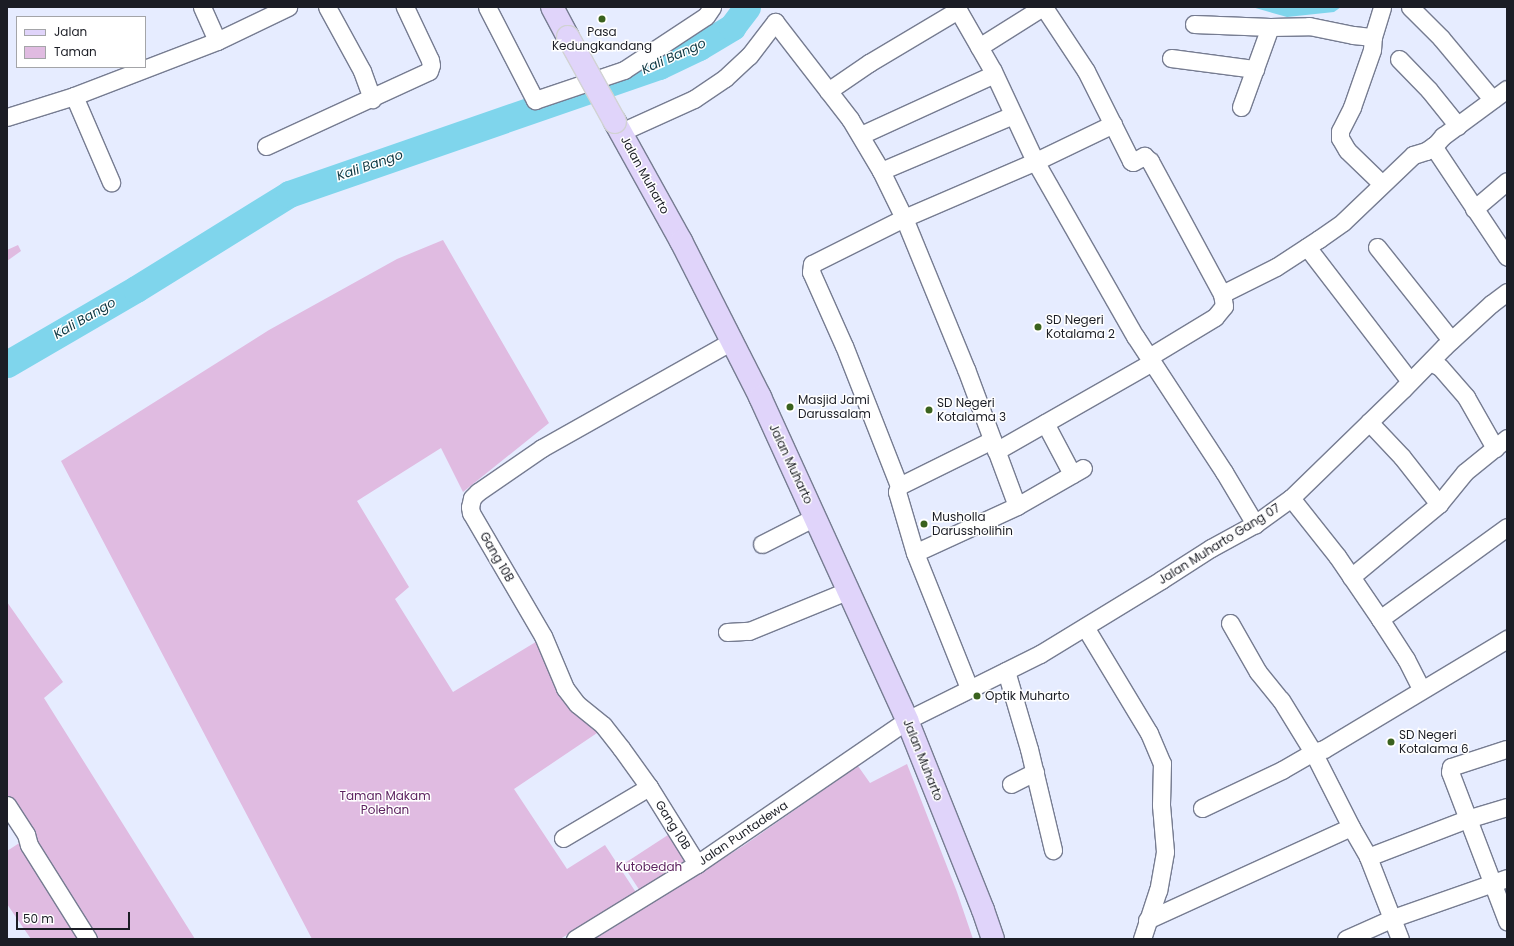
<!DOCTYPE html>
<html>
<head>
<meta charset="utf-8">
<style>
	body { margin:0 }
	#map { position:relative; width:1514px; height:946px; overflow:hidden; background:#e6ecff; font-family:Poppins,sans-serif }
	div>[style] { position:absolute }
	.green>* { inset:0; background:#e0bbe1; transform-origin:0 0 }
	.water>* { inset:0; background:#7fd5ec }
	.river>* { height:27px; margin:-13.5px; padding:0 13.5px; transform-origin:13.5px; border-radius:13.5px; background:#7fd5ec }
	.roads { filter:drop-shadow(1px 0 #767c91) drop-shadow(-1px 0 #767c91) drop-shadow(0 1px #767c91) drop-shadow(0 -1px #767c91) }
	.minor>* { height:17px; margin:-8.5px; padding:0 8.5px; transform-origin:8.5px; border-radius:8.5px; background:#fff }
	.major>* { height:22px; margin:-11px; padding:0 11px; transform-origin:11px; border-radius:11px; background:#e0d4fa }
	.bridges { filter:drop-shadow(1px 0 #d1d2d3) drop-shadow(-1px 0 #d1d2d3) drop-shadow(0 1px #d1d2d3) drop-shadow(0 -1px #d1d2d3) }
	.major-bridge>* { height:22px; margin:-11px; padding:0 11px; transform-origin:11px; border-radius:11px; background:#e0d4fa }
	.dots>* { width:11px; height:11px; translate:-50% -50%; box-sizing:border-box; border:2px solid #fff; border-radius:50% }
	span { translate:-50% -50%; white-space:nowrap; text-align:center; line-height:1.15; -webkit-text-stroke:3px #fff; paint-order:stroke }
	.poi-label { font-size:12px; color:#1b1d25 }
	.left { translate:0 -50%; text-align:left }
	.street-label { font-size:12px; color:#1b1d25 }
	.park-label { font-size:12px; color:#5d2360 }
	.water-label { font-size:13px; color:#0f3842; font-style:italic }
	.frame { position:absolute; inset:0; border:8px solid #1b1d25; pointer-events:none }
	.legend { position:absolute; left:16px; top:16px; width:130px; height:52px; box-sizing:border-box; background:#fff; border:1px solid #a4a5a8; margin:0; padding:5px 7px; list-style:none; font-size:12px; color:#1b1d25 }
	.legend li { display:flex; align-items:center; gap:8px; height:20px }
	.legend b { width:20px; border:1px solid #a4a5a8 }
	.scale { position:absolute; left:16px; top:912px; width:114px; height:18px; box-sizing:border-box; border:2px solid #1b1d25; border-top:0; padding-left:5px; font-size:12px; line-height:14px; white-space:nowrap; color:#1b1d25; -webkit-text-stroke:3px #fff; paint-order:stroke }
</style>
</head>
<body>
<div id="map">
	<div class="green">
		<i style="clip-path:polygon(443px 240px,549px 423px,463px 492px,441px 448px,357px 501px,409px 587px,395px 599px,453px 692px,539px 640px,600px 731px,514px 789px,567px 869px,605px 845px,637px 894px,560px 939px,312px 939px,61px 461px,269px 330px,397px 259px)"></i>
		<i style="clip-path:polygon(18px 245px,21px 251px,7px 261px,7px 250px)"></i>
		<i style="clip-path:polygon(7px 602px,63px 682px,44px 698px,195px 939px,31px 939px,7px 904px,7px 851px,30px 836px,7px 797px)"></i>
		<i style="clip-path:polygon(907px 764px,957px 892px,973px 939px,595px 939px,743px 846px,858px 766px,870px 783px)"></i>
		<i style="left:668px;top:835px;width:33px;height:54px;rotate:57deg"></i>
	</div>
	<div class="water">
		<i style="clip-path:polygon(1252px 7px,1341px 7px,1334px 12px,1287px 17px)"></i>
	</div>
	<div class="river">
		<i style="left:7px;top:364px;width:149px;rotate:-30.2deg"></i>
		<i style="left:136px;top:289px;width:180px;rotate:-31.8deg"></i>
		<i style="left:289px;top:194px;width:392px;rotate:-19.1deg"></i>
		<i style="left:659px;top:66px;width:44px;rotate:-25.4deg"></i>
		<i style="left:699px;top:47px;width:39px;rotate:-31deg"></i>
		<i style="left:732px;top:27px;width:25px;rotate:-53deg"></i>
	</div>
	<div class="roads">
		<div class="minor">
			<i style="left:202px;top:7px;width:37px;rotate:66deg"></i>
			<i style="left:327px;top:7px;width:73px;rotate:61.3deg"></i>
			<i style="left:362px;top:71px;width:30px;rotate:70deg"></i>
			<i style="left:487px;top:7px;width:105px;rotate:62.7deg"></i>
			<i style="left:535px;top:100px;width:94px;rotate:-18.6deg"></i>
			<i style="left:624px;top:70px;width:98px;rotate:-33.4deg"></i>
			<i style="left:706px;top:16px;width:11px;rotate:-56deg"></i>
			<i style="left:1410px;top:7px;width:44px;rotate:45deg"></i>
			<i style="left:1441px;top:38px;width:80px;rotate:50.1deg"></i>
			<i style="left:1194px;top:24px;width:76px;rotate:2.3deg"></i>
			<i style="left:1270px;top:27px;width:39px;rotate:-1deg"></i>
			<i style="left:1309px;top:26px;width:45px;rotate:11.6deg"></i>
			<i style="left:1353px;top:35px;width:20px;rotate:6deg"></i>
			<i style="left:979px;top:47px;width:73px;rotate:-32.2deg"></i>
			<i style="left:1041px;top:8px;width:4px;rotate:14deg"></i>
			<i style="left:1045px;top:9px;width:74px;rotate:56.5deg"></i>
			<i style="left:1086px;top:71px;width:101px;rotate:63.4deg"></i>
			<i style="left:1131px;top:161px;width:2px;rotate:27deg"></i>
			<i style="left:1133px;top:162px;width:13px;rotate:-29deg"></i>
			<i style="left:1144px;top:156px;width:8px;rotate:40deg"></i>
			<i style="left:1150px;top:161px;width:151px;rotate:61.6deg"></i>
			<i style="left:1171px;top:58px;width:85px;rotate:7.5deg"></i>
			<i style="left:1399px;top:59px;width:43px;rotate:45.9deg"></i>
			<i style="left:1429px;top:90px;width:46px;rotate:51.1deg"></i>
			<i style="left:828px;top:91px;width:50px;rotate:-34.3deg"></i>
			<i style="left:869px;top:63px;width:104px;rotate:-30.8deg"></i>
			<i style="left:958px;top:10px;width:70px;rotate:60.2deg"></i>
			<i style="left:993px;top:71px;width:99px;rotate:65deg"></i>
			<i style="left:1035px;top:161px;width:202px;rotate:60.3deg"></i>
			<i style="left:1135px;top:336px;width:163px;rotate:56.8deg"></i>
			<i style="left:1224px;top:472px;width:61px;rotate:59.2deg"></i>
			<i style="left:74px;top:96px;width:94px;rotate:66.7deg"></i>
			<i style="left:1241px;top:107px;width:85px;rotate:-70.1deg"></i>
			<i style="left:7px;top:117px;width:70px;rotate:-17.4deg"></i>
			<i style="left:74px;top:96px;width:153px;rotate:-21deg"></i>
			<i style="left:217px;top:41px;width:79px;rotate:-25.6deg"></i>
			<i style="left:621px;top:132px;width:80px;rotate:-24.3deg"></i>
			<i style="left:694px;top:99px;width:37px;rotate:-34deg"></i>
			<i style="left:725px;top:78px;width:33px;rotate:-43deg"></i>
			<i style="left:749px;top:56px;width:43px;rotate:-52.6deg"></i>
			<i style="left:775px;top:22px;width:123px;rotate:52.3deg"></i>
			<i style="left:850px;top:119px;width:61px;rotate:59.2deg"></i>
			<i style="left:881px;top:171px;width:52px;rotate:63.9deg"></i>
			<i style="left:904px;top:218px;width:163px;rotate:67.7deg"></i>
			<i style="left:966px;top:369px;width:146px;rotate:69.6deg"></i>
			<i style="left:1017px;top:506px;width:112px;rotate:155.3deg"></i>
			<i style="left:861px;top:135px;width:146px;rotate:-24.6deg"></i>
			<i style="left:266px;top:146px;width:179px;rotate:-24.7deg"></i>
			<i style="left:429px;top:71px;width:6px;rotate:-72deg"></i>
			<i style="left:431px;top:65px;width:5px;rotate:-101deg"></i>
			<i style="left:430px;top:60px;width:59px;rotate:-115.3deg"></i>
			<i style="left:1433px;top:146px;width:133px;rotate:56.3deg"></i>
			<i style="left:881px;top:171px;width:143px;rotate:-23deg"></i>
			<i style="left:1381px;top:183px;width:47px;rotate:-135.9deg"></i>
			<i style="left:1347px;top:150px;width:14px;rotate:-120deg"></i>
			<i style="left:1340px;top:138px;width:7px;rotate:-90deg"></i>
			<i style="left:1340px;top:131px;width:27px;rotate:-63deg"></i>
			<i style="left:1352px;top:107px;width:60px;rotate:-70.7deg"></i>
			<i style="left:1372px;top:50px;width:13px;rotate:-86deg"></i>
			<i style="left:1373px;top:37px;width:31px;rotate:-73deg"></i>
			<i style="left:1474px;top:209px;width:43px;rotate:-40.3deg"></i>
			<i style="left:1307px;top:247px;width:169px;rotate:52.5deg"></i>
			<i style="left:1377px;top:247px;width:119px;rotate:51.5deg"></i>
			<i style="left:1149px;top:357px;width:77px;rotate:-31.2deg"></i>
			<i style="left:1215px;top:317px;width:14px;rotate:-51deg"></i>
			<i style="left:1224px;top:306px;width:12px;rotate:-99deg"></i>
			<i style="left:1222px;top:294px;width:60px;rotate:-26.6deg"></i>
			<i style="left:1276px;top:267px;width:51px;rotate:-33.1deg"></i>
			<i style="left:1319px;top:239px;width:29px;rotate:-35deg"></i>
			<i style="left:1343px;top:222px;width:97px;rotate:-43.7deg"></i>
			<i style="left:1413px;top:155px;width:14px;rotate:-17deg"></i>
			<i style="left:1426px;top:151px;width:12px;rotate:-35deg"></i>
			<i style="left:1436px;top:144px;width:11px;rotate:-49deg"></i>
			<i style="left:1443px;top:136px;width:79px;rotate:-36.3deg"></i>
			<i style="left:1430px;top:362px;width:11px;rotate:27deg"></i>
			<i style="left:1440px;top:367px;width:40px;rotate:49deg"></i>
			<i style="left:1466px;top:397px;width:59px;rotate:60.4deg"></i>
			<i style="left:1369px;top:422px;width:48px;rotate:46.7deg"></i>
			<i style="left:1402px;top:457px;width:60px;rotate:51.8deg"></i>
			<i style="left:1045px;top:423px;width:58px;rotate:62.1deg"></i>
			<i style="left:996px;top:451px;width:180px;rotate:-29.7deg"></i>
			<i style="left:899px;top:486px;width:150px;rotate:-111.4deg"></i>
			<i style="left:844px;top:346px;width:81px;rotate:-114deg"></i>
			<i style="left:811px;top:272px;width:8px;rotate:-83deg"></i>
			<i style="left:812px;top:264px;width:103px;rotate:-26.6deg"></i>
			<i style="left:904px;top:218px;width:139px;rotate:-23.3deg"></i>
			<i style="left:1032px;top:163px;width:90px;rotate:-25.7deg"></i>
			<i style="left:1291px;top:498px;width:74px;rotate:51.6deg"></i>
			<i style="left:1337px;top:556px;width:76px;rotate:55.7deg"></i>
			<i style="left:1380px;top:619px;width:48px;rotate:57deg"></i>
			<i style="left:1406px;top:659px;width:34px;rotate:63deg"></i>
			<i style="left:1017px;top:506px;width:76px;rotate:-29.9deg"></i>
			<i style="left:762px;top:544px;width:59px;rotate:-27deg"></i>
			<i style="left:1351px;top:577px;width:114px;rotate:-39.7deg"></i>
			<i style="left:1439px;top:504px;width:41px;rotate:-50.9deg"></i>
			<i style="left:1465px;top:472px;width:54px;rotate:-39deg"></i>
			<i style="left:1380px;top:619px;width:157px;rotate:-35.9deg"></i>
			<i style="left:1230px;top:623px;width:56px;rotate:60.3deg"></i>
			<i style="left:1258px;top:672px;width:36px;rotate:51deg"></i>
			<i style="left:1281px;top:700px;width:61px;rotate:58.4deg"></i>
			<i style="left:1313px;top:752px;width:84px;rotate:63.1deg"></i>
			<i style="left:1351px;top:827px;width:34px;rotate:60deg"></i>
			<i style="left:1368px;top:857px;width:88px;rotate:68.7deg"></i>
			<i style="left:1085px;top:627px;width:124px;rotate:58.9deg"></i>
			<i style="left:1149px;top:733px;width:33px;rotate:67deg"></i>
			<i style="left:1162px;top:763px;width:42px;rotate:91.4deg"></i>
			<i style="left:1161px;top:805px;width:47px;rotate:85.1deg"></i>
			<i style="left:1165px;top:852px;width:39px;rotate:100deg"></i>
			<i style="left:1158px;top:890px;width:52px;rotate:108.1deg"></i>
			<i style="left:727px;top:632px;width:22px;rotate:-3deg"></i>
			<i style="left:749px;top:631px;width:108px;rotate:-22.3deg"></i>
			<i style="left:1006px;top:671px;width:81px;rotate:73.6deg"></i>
			<i style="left:1029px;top:749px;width:104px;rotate:76.6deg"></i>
			<i style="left:969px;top:688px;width:145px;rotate:-111.8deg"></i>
			<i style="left:915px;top:553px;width:64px;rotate:-106.4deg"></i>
			<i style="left:897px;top:492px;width:6px;rotate:-72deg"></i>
			<i style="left:899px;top:486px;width:104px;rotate:-26.3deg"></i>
			<i style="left:1506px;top:749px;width:58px;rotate:161.9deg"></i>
			<i style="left:1451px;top:767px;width:5px;rotate:101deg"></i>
			<i style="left:1450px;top:772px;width:160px;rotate:69.1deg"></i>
			<i style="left:1011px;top:784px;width:27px;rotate:-27deg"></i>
			<i style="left:7px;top:805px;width:35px;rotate:57deg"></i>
			<i style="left:26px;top:834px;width:11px;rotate:75deg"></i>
			<i style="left:29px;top:845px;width:111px;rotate:57.9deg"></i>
			<i style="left:1202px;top:808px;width:89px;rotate:-25.4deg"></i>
			<i style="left:1282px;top:770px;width:36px;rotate:-30deg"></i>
			<i style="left:1313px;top:752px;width:11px;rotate:-15deg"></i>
			<i style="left:1324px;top:749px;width:214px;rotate:-31deg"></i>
			<i style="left:563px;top:838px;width:100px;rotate:-30.7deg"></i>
			<i style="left:1368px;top:857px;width:106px;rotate:-21deg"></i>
			<i style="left:1467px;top:819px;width:42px;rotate:-16.7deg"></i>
			<i style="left:697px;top:864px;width:91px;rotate:-121.9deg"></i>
			<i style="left:649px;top:787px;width:48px;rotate:-125.7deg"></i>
			<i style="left:621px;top:748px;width:29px;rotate:-128deg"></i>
			<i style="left:603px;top:725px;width:33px;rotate:-141deg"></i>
			<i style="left:577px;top:704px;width:20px;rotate:-127deg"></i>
			<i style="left:565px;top:688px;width:56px;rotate:-112.9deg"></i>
			<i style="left:543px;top:636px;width:143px;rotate:-120.3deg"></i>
			<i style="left:471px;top:513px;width:6px;rotate:-99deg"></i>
			<i style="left:470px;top:507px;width:9px;rotate:-77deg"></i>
			<i style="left:472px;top:498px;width:8px;rotate:-45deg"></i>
			<i style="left:478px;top:492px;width:78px;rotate:-34.5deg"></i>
			<i style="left:542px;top:448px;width:218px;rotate:-29.4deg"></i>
			<i style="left:1147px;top:920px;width:224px;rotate:-24.5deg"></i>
			<i style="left:575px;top:939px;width:143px;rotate:-31.6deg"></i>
			<i style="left:697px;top:864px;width:255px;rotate:-34.4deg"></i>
			<i style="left:907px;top:720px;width:148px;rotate:-26.4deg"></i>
			<i style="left:1040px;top:654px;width:142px;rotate:-31.4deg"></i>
			<i style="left:1161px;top:580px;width:59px;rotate:-32.6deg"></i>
			<i style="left:1211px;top:548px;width:50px;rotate:-28.6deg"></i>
			<i style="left:1255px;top:524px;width:44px;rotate:-35.8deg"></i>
			<i style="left:1291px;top:498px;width:156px;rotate:-44.2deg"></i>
			<i style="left:1403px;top:389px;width:59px;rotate:-45.7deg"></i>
			<i style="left:1444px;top:347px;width:64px;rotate:-42.5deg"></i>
			<i style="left:1491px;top:304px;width:20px;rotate:-37deg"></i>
			<i style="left:1346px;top:939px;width:51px;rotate:-24.1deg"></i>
			<i style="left:1393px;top:918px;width:121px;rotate:-19.3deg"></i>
		</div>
		<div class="major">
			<i style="left:552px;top:7px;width:34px;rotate:62deg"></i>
			<i style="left:615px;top:122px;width:136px;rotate:61deg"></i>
			<i style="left:681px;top:241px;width:175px;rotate:63.1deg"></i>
			<i style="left:760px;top:397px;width:355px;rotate:65.5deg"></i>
			<i style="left:907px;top:720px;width:205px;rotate:68.2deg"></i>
			<i style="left:983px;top:910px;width:31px;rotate:71deg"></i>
		</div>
	</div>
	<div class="bridges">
		<div class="major-bridge">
			<i style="left:568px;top:37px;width:97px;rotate:61.1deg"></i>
		</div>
	</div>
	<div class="dots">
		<i style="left:602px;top:19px;background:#3a621e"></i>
		<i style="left:1038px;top:327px;background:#3a621e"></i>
		<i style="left:790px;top:407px;background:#3a621e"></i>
		<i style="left:929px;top:410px;background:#3a621e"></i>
		<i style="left:924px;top:524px;background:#3a621e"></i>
		<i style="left:977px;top:696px;background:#3a621e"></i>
		<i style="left:1391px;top:742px;background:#3a621e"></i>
	</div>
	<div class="poi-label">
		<span style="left:602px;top:39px">Pasa<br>Kedungkandang</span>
		<span class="left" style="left:1046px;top:327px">SD Negeri<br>Kotalama 2</span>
		<span class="left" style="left:798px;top:407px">Masjid Jami<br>Darussalam</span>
		<span class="left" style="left:937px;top:410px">SD Negeri<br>Kotalama 3</span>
		<span class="left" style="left:932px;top:524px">Musholla<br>Darussholihin</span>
		<span class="left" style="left:985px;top:696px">Optik Muharto</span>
		<span class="left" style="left:1399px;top:742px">SD Negeri<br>Kotalama 6</span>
	</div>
	<div class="street-label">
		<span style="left:645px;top:175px;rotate:61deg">Jalan Muharto</span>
		<span style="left:791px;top:464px;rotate:65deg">Jalan Muharto</span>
		<span style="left:1219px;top:544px;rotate:-32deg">Jalan Muharto Gang 07</span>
		<span style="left:497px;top:557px;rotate:60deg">Gang 10B</span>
		<span style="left:923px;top:760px;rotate:68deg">Jalan Muharto</span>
		<span style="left:673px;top:825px;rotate:58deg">Gang 10B</span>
		<span style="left:743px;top:833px;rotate:-34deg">Jalan Puntadewa</span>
	</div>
	<div class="park-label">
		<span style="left:385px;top:803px">Taman Makam<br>Polehan</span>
		<span style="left:649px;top:867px">Kutobedah</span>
	</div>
	<div class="water-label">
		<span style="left:674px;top:57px;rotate:-24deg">Kali Bango</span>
		<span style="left:370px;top:166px;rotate:-19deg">Kali Bango</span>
		<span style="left:85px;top:319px;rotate:-30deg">Kali Bango</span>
	</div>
	<div class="frame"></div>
	<ul class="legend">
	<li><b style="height:5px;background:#e0d4fa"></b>Jalan</li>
	<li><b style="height:11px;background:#e0bbe1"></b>Taman</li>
	</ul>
	<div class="scale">50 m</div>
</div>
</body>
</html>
